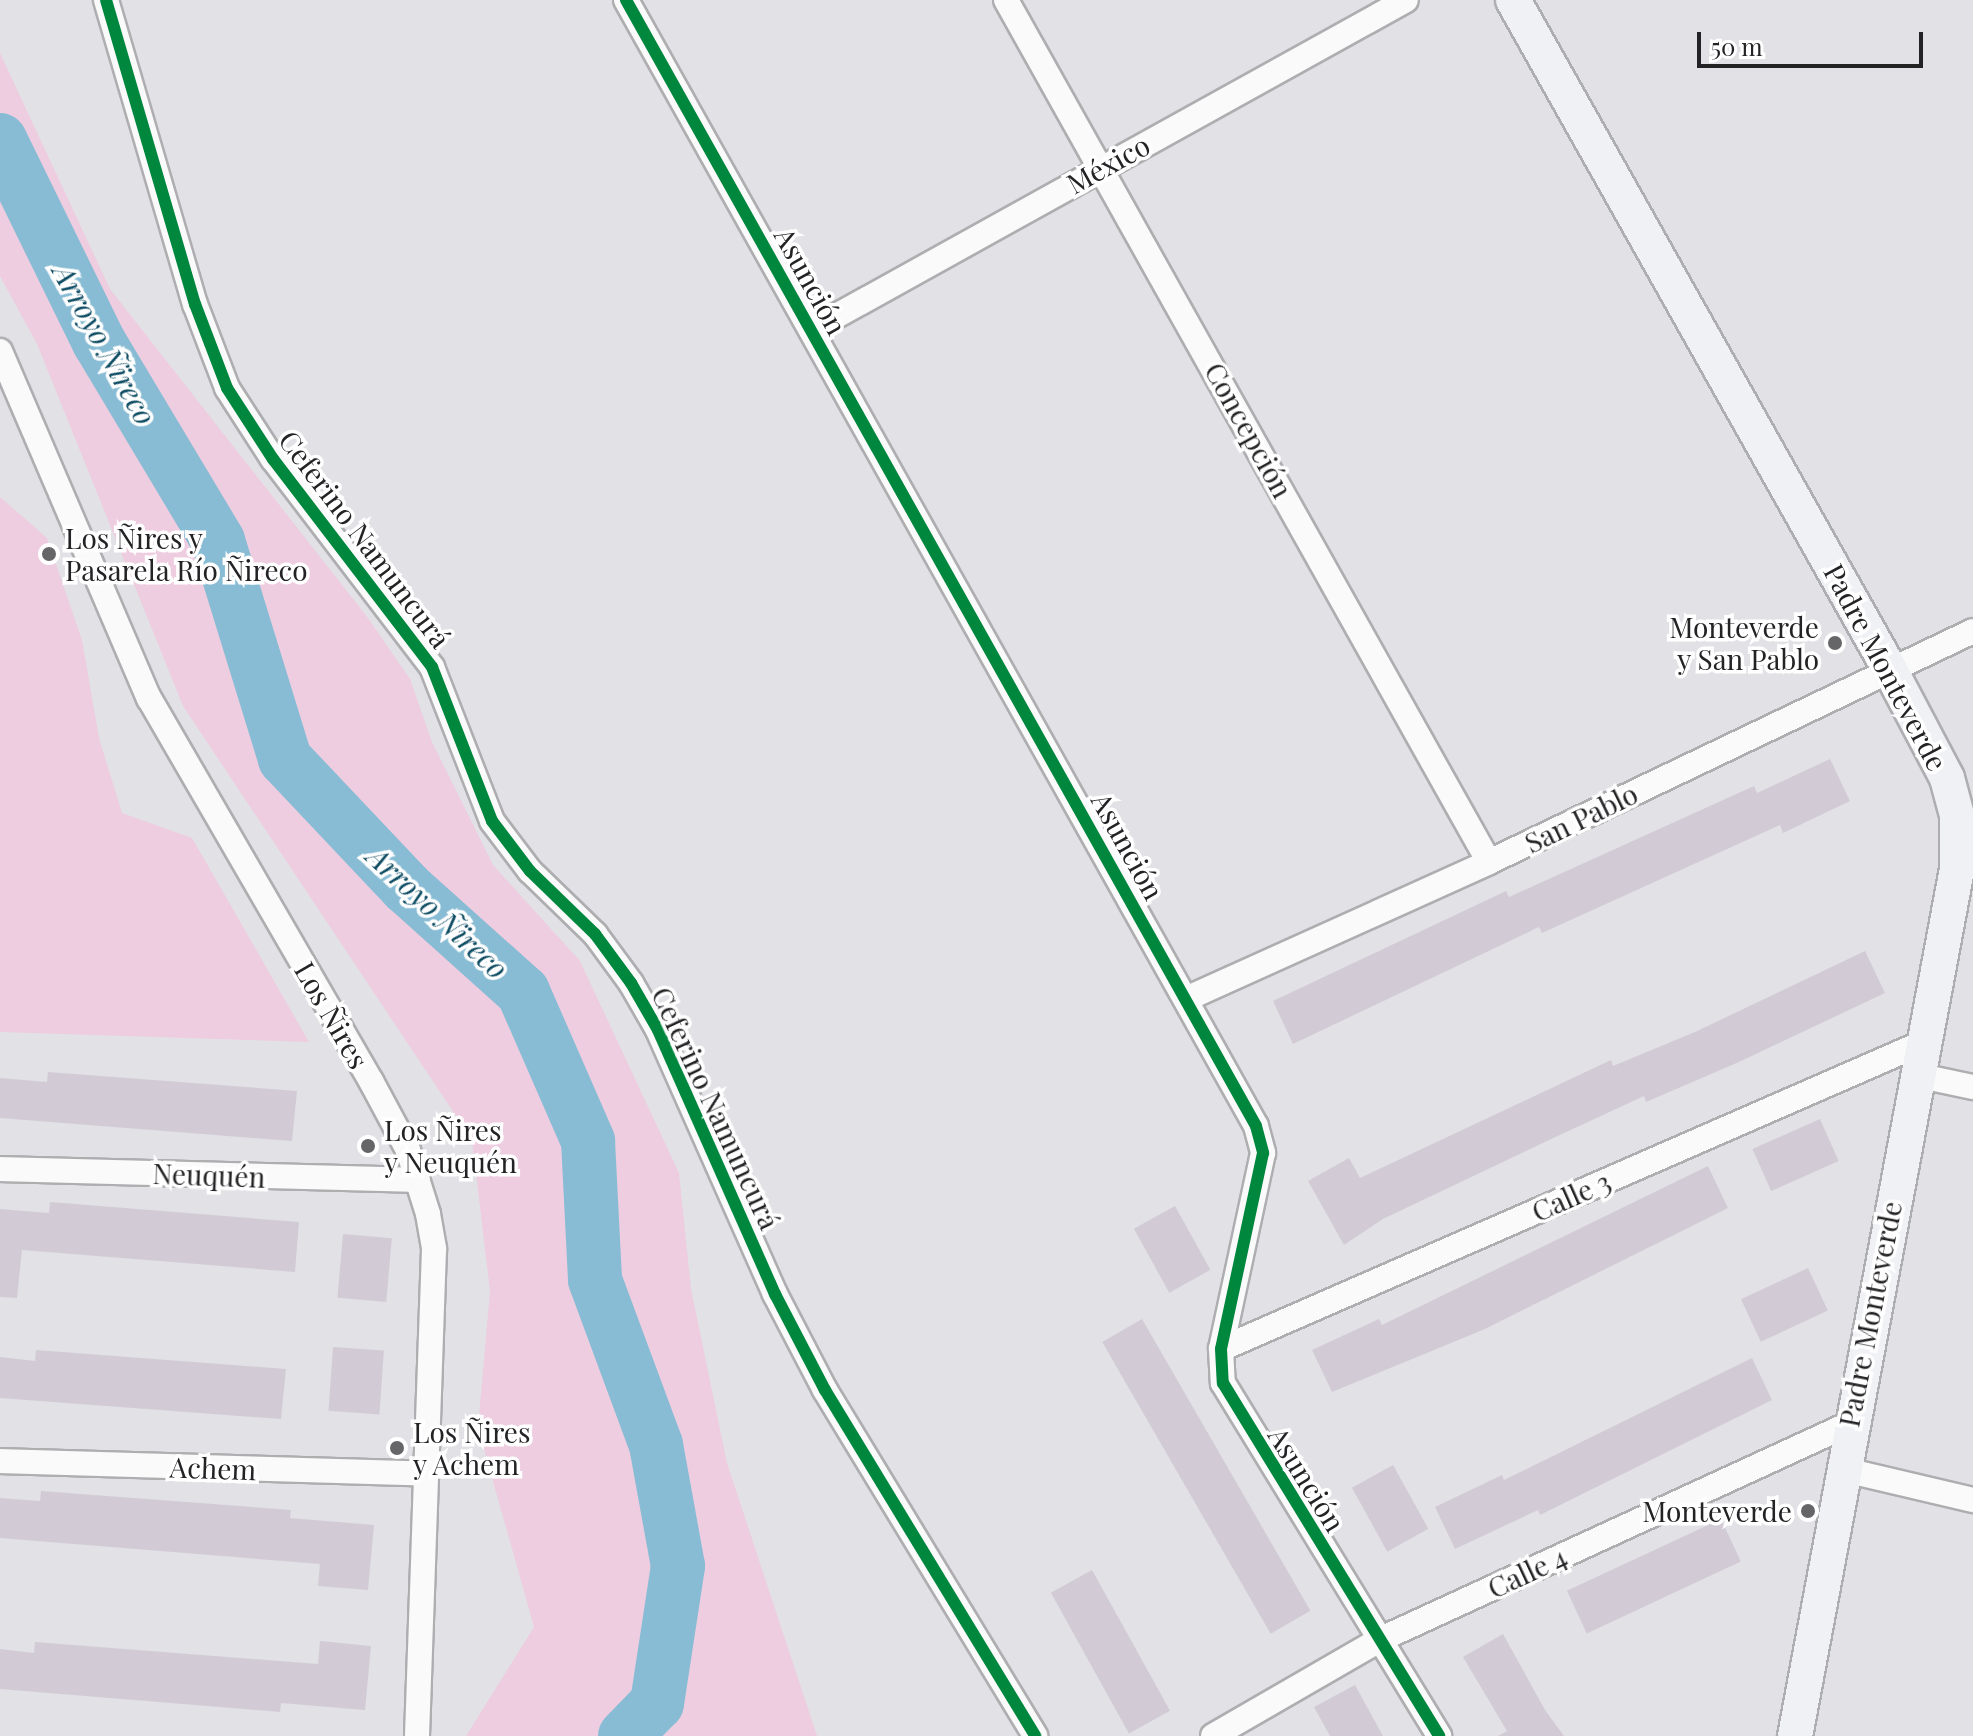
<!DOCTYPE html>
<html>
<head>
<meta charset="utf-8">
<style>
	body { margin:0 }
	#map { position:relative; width:1973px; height:1736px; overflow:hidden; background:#e1e1e6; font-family:"Playfair Display",serif }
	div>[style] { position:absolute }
	.green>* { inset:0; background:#eecde0 }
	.river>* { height:54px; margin:-27px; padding:0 27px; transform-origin:27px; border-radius:27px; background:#88bcd4 }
	.building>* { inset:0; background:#d2cbd6; transform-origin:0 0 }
	.roads { filter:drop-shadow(2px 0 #aeaeb1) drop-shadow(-2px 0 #aeaeb1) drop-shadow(0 2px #aeaeb1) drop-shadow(0 -2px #aeaeb1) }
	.street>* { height:24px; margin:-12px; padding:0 12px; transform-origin:12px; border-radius:12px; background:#fafafb }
	.secondary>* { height:34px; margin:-17px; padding:0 17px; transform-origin:17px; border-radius:17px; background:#eff1f5 }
	.cycleway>* { height:12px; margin:-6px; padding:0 6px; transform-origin:6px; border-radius:6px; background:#00873e }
	.dots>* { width:22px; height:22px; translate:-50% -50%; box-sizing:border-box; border:4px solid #fff; border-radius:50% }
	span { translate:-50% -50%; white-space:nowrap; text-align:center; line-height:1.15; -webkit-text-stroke:7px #fff; paint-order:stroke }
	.street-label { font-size:28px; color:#232326 }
	.poi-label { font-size:28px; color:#232326 }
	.left { translate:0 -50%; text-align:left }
	.right { translate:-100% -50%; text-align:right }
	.water-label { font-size:30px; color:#0c4b62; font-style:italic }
	.scale { position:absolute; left:1697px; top:32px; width:226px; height:36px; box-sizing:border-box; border:4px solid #232326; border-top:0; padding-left:10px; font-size:24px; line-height:28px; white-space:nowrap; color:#232326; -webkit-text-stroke:6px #fff; paint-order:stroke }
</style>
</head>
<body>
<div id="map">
	<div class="green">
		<i style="clip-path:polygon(0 53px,110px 289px,368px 618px,410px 679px,432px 742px,493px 865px,580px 961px,679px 1173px,691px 1289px,727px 1463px,817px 1736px,466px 1736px,534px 1627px,478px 1428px,490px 1291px,472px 1140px,183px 706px,37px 344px,0 276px)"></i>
		<i style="clip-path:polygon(0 497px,47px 538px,82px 640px,99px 738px,122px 813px,192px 838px,309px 1042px,0 1032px)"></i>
	</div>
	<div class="river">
		<i style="left:0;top:140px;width:225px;rotate:63.9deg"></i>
		<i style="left:99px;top:342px;width:232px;rotate:59.1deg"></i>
		<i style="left:218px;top:541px;width:228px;rotate:72.9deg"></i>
		<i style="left:285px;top:759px;width:178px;rotate:46.6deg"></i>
		<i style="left:407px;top:888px;width:156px;rotate:41.9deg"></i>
		<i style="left:523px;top:992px;width:163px;rotate:66.4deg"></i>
		<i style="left:588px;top:1141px;width:139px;rotate:87.1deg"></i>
		<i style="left:595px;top:1280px;width:176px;rotate:69.7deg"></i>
		<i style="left:656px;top:1445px;width:123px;rotate:79.7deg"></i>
		<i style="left:678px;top:1566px;width:139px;rotate:98.7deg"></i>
		<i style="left:657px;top:1703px;width:46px;rotate:134.1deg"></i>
	</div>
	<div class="building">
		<i style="clip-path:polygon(1830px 759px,1850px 801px,1783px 833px,1780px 825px,1542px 933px,1539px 927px,1293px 1044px,1273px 1001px,1506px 891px,1509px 897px,1754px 786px,1757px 793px)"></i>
		<i style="clip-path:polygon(1865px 951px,1885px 993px,1739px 1062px,1646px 1102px,1644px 1096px,1549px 1140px,1383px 1219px,1344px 1245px,1308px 1181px,1349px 1158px,1360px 1178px,1611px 1060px,1613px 1066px,1695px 1032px)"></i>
		<i style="clip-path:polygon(48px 1072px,297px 1091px,292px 1141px,0 1118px,0 1078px,47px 1082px)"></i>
		<i style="left:1820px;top:1119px;width:46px;height:74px;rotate:66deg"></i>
		<i style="clip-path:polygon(1708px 1166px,1728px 1208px,1485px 1329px,1332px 1392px,1312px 1350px,1379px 1319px,1382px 1325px)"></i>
		<i style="clip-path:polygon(50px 1202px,299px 1222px,295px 1272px,22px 1250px,17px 1298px,0 1297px,0 1209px,49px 1213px)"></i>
		<i style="left:1175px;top:1206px;width:73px;height:47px;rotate:61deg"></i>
		<i style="left:343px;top:1234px;width:49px;height:64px;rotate:5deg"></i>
		<i style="left:1808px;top:1268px;width:47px;height:74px;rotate:65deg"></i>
		<i style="left:1142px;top:1319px;width:337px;height:46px;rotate:60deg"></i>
		<i style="left:333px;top:1347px;width:51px;height:64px;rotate:4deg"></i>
		<i style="clip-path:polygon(36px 1350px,286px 1369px,281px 1419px,0 1398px,0 1357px,35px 1361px)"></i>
		<i style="clip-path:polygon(1752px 1358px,1772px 1400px,1540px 1515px,1538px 1510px,1455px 1549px,1435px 1507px,1502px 1475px,1504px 1480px)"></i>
		<i style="left:1393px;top:1465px;width:73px;height:47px;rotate:61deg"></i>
		<i style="clip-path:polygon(41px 1491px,291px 1510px,290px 1518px,374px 1525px,368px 1590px,318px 1586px,320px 1564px,0 1538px,0 1498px,40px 1501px)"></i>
		<i style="left:1721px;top:1519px;width:47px;height:170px;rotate:65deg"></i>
		<i style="left:1092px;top:1570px;width:161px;height:47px;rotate:61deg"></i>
		<i style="clip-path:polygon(1503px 1634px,1545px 1710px,1564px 1736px,1498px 1736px,1507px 1731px,1463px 1657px)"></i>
		<i style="clip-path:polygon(320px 1641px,371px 1646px,365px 1710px,281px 1703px,280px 1712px,0 1689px,0 1649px,34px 1653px,35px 1642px,318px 1664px)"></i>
		<i style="clip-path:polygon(1355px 1685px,1383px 1736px,1330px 1736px,1314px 1707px)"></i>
	</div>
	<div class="roads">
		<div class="street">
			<i style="left:106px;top:0;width:317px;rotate:73.7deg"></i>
			<i style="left:195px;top:304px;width:90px;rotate:69.1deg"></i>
			<i style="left:227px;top:388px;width:85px;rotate:57.1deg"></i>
			<i style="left:273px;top:459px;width:262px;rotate:52.6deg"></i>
			<i style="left:432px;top:667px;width:165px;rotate:68.7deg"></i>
			<i style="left:492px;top:821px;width:63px;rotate:52.8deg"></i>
			<i style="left:530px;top:871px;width:91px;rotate:44.1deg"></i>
			<i style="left:595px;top:934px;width:61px;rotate:53.7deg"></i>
			<i style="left:631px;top:983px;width:54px;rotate:60.1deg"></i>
			<i style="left:658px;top:1030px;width:289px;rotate:66.1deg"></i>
			<i style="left:775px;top:1294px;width:108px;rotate:62.5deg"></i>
			<i style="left:825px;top:1390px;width:405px;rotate:58.7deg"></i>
			<i style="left:626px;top:0;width:1290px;rotate:60.77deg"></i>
			<i style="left:1256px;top:1126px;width:28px;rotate:75deg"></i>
			<i style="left:1263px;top:1153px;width:200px;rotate:102.1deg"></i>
			<i style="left:1221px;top:1349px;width:34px;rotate:87deg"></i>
			<i style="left:1223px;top:1383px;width:414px;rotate:58.5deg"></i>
			<i style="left:1006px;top:0;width:988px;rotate:60.74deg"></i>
			<i style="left:811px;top:330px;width:680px;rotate:-29.01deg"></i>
			<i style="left:0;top:351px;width:378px;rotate:66.8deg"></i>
			<i style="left:149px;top:698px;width:443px;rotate:59.9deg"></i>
			<i style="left:371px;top:1081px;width:78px;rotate:61.8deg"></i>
			<i style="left:408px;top:1150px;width:67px;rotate:72.6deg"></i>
			<i style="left:428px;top:1214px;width:36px;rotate:80deg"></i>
			<i style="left:434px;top:1249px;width:487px;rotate:92deg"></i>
			<i style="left:1186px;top:999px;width:333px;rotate:-24.3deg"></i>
			<i style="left:1489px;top:862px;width:536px;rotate:-25.51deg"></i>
			<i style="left:1916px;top:1075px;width:58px;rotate:11.9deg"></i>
			<i style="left:0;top:1169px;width:418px;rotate:1.5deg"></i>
			<i style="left:1221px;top:1349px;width:765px;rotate:-23.58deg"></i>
			<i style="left:0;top:1461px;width:427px;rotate:1.7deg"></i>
			<i style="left:1841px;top:1469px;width:136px;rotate:13.2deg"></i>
			<i style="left:1213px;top:1736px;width:192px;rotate:-30deg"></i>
			<i style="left:1379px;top:1640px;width:517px;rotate:-24.68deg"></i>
		</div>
		<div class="secondary">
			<i style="left:1513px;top:0;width:767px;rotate:60.63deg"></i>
			<i style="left:1889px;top:668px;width:124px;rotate:62.2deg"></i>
			<i style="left:1947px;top:778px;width:39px;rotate:75deg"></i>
			<i style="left:1957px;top:816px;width:53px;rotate:90deg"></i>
			<i style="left:1957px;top:869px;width:882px;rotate:100.58deg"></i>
		</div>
	</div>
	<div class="cycleway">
		<i style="left:106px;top:0;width:317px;rotate:73.7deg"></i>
		<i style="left:195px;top:304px;width:90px;rotate:69.1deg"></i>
		<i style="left:227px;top:388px;width:85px;rotate:57.1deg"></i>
		<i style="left:273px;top:459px;width:262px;rotate:52.6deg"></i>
		<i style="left:432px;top:667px;width:165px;rotate:68.7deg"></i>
		<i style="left:492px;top:821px;width:63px;rotate:52.8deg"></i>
		<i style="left:530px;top:871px;width:91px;rotate:44.1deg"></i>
		<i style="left:595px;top:934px;width:61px;rotate:53.7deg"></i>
		<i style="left:631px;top:983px;width:54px;rotate:60.1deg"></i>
		<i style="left:658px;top:1030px;width:289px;rotate:66.1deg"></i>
		<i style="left:775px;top:1294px;width:108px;rotate:62.5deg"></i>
		<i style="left:825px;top:1390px;width:405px;rotate:58.7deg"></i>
		<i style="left:626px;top:0;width:1290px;rotate:60.77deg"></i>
		<i style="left:1256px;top:1126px;width:28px;rotate:75deg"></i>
		<i style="left:1263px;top:1153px;width:200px;rotate:102.1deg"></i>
		<i style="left:1221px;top:1349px;width:34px;rotate:87deg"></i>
		<i style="left:1223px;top:1383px;width:414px;rotate:58.5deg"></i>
	</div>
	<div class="dots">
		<i style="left:49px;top:554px;background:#666669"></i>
		<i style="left:1835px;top:643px;background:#666669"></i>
		<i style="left:368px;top:1146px;background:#666669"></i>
		<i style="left:397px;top:1448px;background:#666669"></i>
		<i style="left:1808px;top:1511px;background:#666669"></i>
	</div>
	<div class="street-label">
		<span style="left:1108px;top:164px;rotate:-29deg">México</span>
		<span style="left:811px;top:281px;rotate:61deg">Asunción</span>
		<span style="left:1249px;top:430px;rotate:61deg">Concepción</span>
		<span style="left:365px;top:539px;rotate:53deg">Ceferino Namuncurá</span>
		<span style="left:1886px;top:667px;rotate:62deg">Padre Monteverde</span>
		<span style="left:1581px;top:818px;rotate:-26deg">San Pablo</span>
		<span style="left:1128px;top:846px;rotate:61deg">Asunción</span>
		<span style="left:332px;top:1015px;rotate:60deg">Los Ñires</span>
		<span style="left:716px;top:1108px;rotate:65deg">Ceferino Namuncurá</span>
		<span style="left:209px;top:1175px;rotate:2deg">Neuquén</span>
		<span style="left:1571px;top:1196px;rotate:-24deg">Calle 3</span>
		<span style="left:1870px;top:1314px;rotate:-79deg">Padre Monteverde</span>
		<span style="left:213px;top:1468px;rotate:2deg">Achem</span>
		<span style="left:1307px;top:1479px;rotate:58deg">Asunción</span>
		<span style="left:1527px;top:1572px;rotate:-25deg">Calle 4</span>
	</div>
	<div class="poi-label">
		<span class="left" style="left:65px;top:554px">Los Ñires y<br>Pasarela Río Ñireco</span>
		<span class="right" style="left:1819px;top:643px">Monteverde<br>y San Pablo</span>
		<span class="left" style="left:384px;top:1146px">Los Ñires<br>y Neuquén</span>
		<span class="left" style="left:413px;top:1448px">Los Ñires<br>y Achem</span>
		<span class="right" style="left:1792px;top:1511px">Monteverde</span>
	</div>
	<div class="water-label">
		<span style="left:105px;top:344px;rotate:61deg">Arroyo Ñireco</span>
		<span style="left:438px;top:912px;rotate:43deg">Arroyo Ñireco</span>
	</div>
	<div class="scale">50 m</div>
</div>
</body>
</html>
